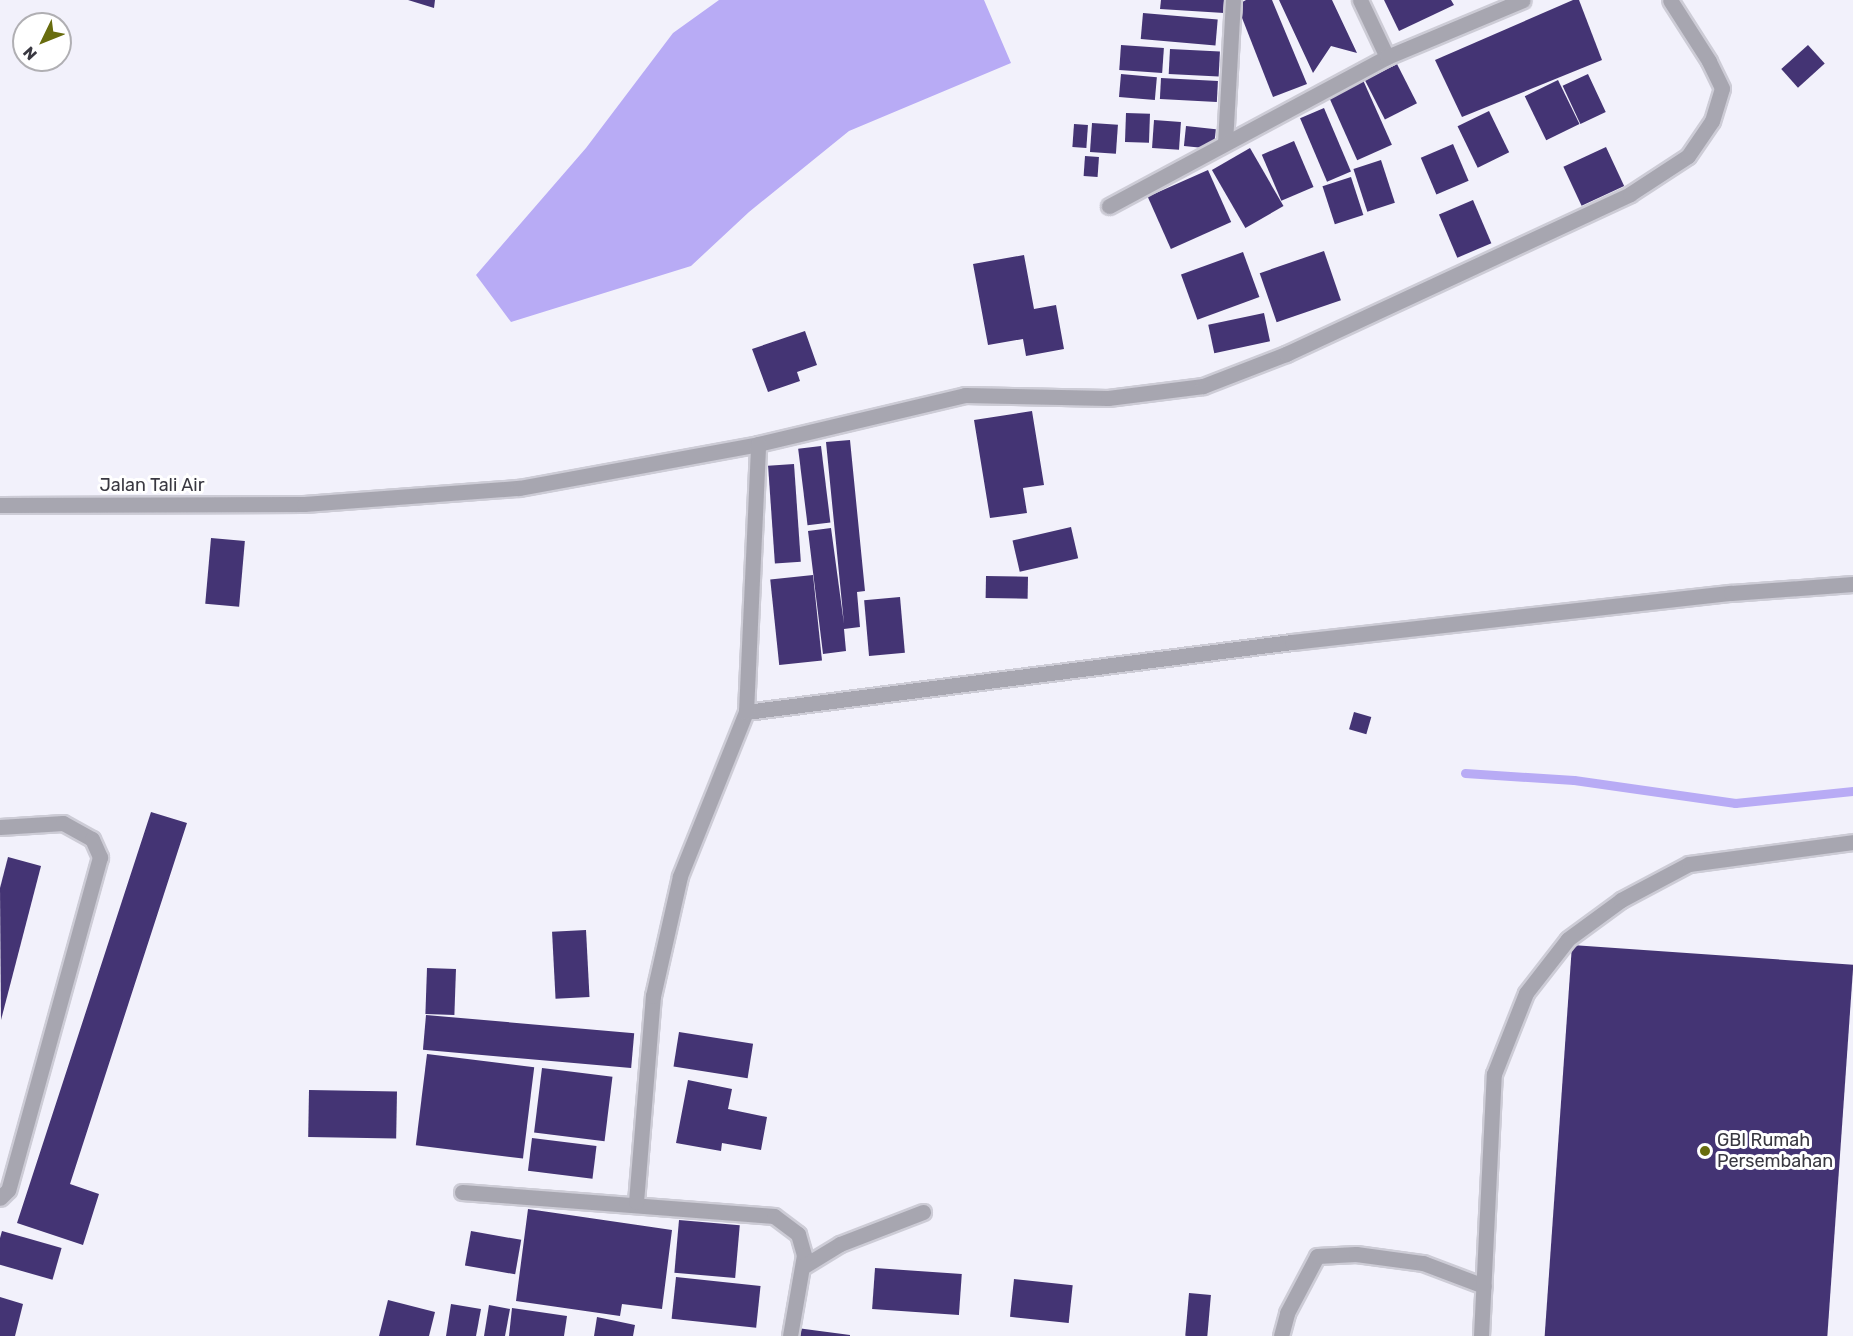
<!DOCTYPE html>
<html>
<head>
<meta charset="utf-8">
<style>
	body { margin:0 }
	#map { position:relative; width:1853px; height:1336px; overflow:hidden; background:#f2f1fb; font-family:Rubik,sans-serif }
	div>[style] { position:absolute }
	.water>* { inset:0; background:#b8abf5 }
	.stream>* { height:9px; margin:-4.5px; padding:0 4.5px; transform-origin:4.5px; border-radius:4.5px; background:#b8abf5 }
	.building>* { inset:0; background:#443474; transform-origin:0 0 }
	.roads { filter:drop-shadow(2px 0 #cdccd6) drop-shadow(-2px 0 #cdccd6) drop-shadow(0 2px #cdccd6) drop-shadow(0 -2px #cdccd6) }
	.minor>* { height:15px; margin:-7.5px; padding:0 7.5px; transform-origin:7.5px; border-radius:7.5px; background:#a7a6b0 }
	.dots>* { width:16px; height:16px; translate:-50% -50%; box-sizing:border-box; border:3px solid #fff; border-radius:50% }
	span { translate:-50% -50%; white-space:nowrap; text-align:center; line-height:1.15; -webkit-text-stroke:6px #fff; paint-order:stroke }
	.street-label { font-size:18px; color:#393841 }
	.poi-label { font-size:18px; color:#393841 }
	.left { translate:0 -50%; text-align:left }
	.north { position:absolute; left:12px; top:12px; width:60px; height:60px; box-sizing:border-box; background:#fff; border:2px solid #b0afb3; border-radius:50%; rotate:227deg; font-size:16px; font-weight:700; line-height:24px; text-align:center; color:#393841 }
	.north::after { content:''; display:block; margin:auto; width:21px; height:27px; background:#686c0e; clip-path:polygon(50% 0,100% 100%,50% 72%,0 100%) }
</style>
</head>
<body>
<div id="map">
	<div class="water">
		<i style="clip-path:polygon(719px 0,984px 0,1011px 63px,849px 131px,749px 212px,691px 266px,511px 322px,476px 275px,586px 148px,673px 33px)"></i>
	</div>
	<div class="stream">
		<i style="left:1465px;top:773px;width:109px;rotate:3.7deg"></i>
		<i style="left:1574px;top:780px;width:163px;rotate:8.1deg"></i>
		<i style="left:1735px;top:803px;width:119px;rotate:-5.8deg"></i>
	</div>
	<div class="building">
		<i style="clip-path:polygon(408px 0,435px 0,434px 8px)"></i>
		<i style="clip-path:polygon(1161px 0,1225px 0,1224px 13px,1160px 9px)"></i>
		<i style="clip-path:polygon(1246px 0,1272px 0,1307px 84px,1273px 97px,1237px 5px)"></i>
		<i style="clip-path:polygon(1279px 0,1332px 0,1357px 53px,1331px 46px,1313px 73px)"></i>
		<i style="clip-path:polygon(1384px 0,1451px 0,1454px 5px,1399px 31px)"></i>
		<i style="clip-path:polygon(1573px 0,1579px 0,1602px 60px,1462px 117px,1435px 60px)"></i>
		<i style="left:1143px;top:13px;width:75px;height:26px;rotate:5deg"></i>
		<i style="left:1121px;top:45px;width:43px;height:25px;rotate:4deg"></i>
		<i style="left:1808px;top:45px;width:25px;height:36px;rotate:48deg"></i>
		<i style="left:1170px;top:49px;width:50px;height:25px;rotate:3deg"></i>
		<i style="left:1397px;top:64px;width:44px;height:36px;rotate:63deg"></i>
		<i style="left:1121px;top:74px;width:36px;height:23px;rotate:5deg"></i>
		<i style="left:1588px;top:74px;width:42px;height:28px;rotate:65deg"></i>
		<i style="left:1161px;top:78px;width:57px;height:21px;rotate:3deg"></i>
		<i style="left:1363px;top:80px;width:71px;height:38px;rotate:66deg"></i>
		<i style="left:1558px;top:80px;width:49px;height:37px;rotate:64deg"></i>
		<i style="left:1324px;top:108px;width:69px;height:26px;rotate:67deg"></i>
		<i style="left:1489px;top:111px;width:46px;height:35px;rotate:64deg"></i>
		<i style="left:1126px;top:113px;width:24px;height:29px;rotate:2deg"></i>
		<i style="left:1154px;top:120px;width:27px;height:28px;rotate:4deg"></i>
		<i style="left:1092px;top:123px;width:26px;height:29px;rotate:4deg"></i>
		<i style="left:1074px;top:124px;width:14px;height:23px;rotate:4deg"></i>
		<i style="left:1186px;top:126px;width:30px;height:20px;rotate:6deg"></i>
		<i style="left:1294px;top:141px;width:50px;height:35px;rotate:67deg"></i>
		<i style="left:1453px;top:144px;width:40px;height:35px;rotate:67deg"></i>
		<i style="left:1606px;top:147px;width:43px;height:47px;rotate:65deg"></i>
		<i style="left:1250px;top:148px;width:67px;height:44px;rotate:60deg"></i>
		<i style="left:1085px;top:156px;width:14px;height:20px;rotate:4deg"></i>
		<i style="left:1381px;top:160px;width:45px;height:29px;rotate:72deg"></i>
		<i style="left:1208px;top:170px;width:57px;height:66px;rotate:66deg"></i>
		<i style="left:1351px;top:177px;width:40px;height:30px;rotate:72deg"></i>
		<i style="left:1473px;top:200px;width:47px;height:37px;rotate:67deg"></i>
		<i style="left:1324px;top:251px;width:52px;height:68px;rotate:71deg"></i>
		<i style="left:1243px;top:252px;width:48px;height:66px;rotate:70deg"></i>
		<i style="clip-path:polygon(1024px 255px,1034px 309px,1056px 305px,1064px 349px,1026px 356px,1023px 339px,988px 345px,973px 264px)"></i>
		<i style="left:1264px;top:313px;width:29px;height:57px;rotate:78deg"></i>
		<i style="clip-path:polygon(805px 331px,817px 365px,797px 372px,800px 381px,768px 392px,752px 349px)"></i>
		<i style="clip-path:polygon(1032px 411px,1044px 485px,1023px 488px,1027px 513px,990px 518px,974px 420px)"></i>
		<i style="clip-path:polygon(850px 440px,865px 591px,857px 592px,860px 627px,844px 629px,846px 651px,823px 654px,808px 531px,831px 528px,844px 624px,826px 442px)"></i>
		<i style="left:821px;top:446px;width:77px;height:23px;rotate:83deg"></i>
		<i style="left:794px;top:464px;width:98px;height:26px;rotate:86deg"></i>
		<i style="left:1071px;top:527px;width:32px;height:60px;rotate:77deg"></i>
		<i style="left:211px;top:538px;width:34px;height:66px;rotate:5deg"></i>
		<i style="left:813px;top:575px;width:86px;height:43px;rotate:84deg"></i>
		<i style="left:986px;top:576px;width:42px;height:22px;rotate:1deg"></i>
		<i style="left:900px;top:597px;width:56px;height:36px;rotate:85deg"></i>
		<i style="left:1354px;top:712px;width:18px;height:18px;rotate:16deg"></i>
		<i style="clip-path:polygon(151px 812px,187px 823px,70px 1184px,99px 1194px,83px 1245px,17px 1223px)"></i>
		<i style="clip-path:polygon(8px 857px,41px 866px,1px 1020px,0 888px)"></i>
		<i style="left:586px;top:930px;width:67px;height:34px;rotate:87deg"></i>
		<i style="left:1572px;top:945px;width:282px;height:392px;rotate:4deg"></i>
		<i style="left:427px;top:968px;width:29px;height:46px;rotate:2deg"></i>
		<i style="left:426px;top:1015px;width:209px;height:35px;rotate:5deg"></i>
		<i style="left:679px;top:1032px;width:75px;height:35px;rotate:9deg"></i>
		<i style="left:427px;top:1054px;width:108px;height:92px;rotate:7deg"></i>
		<i style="left:542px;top:1068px;width:71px;height:65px;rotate:7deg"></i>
		<i style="clip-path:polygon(688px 1080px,732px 1089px,728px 1109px,767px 1117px,761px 1150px,722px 1143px,721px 1151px,676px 1143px)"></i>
		<i style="left:309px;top:1090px;width:88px;height:47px;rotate:1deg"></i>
		<i style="left:532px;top:1138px;width:65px;height:33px;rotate:7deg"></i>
		<i style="clip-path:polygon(528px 1209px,672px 1230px,662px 1309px,622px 1304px,620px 1316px,516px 1301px)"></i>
		<i style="left:679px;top:1220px;width:61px;height:53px;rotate:5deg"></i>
		<i style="left:2px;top:1231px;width:62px;height:33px;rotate:16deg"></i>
		<i style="left:471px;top:1231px;width:51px;height:35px;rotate:10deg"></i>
		<i style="left:875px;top:1268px;width:87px;height:41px;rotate:4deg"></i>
		<i style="left:676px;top:1277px;width:85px;height:42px;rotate:6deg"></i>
		<i style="left:1014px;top:1279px;width:59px;height:38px;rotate:6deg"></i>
		<i style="left:1189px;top:1293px;width:22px;height:43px;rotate:5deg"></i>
		<i style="clip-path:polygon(0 1297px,23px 1304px,15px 1336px,0 1336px)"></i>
		<i style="clip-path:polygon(388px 1300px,435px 1312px,429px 1336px,379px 1336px)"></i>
		<i style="clip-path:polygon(451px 1304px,481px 1309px,476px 1336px,446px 1336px)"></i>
		<i style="clip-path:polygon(489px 1305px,510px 1309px,505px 1336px,484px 1336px)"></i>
		<i style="clip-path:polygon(512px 1308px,567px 1316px,564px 1336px,509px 1336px)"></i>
		<i style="clip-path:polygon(597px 1317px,635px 1325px,633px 1336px,594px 1336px)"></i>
		<i style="clip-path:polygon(797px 1328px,850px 1335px,850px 1336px,796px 1336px)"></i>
	</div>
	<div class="roads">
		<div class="minor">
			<i style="left:1360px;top:0;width:63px;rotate:64.7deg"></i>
			<i style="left:1225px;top:143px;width:143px;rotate:-86.8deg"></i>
			<i style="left:1109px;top:206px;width:315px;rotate:-28.2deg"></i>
			<i style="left:1387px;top:57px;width:147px;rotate:-22.7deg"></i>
			<i style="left:0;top:505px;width:304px;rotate:-0.2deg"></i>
			<i style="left:304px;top:504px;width:216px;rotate:-4.3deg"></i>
			<i style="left:519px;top:488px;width:243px;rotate:-10.4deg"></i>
			<i style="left:758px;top:444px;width:213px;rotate:-13.3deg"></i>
			<i style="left:965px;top:395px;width:143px;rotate:1.2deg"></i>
			<i style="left:1108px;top:398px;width:96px;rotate:-7.2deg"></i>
			<i style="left:1203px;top:386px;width:89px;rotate:-21.1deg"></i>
			<i style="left:1286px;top:354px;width:379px;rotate:-24.9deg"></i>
			<i style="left:1630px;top:194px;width:69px;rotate:-33.2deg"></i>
			<i style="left:1688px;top:156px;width:42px;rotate:-55.6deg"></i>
			<i style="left:1712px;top:121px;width:34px;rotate:-73deg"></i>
			<i style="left:1722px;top:88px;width:30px;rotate:-116deg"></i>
			<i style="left:1709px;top:61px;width:72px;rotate:-122.6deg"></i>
			<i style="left:746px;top:712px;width:550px;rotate:-7.31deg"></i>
			<i style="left:1292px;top:642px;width:442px;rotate:-6.4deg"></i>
			<i style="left:1731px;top:593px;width:122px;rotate:-4.2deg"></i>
			<i style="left:0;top:827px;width:63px;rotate:-3.6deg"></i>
			<i style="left:63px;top:823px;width:33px;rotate:29deg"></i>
			<i style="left:92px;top:839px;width:20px;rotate:66deg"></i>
			<i style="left:100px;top:857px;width:345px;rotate:105.4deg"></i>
			<i style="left:8px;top:1190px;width:11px;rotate:135deg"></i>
			<i style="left:462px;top:1192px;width:313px;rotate:4.4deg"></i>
			<i style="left:774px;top:1216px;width:30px;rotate:37deg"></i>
			<i style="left:798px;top:1234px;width:22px;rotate:74deg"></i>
			<i style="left:804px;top:1255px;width:82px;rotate:99.8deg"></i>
			<i style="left:636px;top:1202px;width:207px;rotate:-85.3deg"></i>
			<i style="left:653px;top:996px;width:123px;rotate:-77.3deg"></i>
			<i style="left:680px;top:876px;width:177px;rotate:-68.1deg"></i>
			<i style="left:746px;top:712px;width:268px;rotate:-87.4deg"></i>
			<i style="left:804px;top:1266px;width:42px;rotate:-31.4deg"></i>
			<i style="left:840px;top:1244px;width:89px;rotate:-21.1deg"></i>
			<i style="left:1281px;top:1336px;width:24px;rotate:-75deg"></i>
			<i style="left:1287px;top:1313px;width:64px;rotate:-62.2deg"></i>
			<i style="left:1317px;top:1256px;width:39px;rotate:-3deg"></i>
			<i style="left:1356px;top:1254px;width:68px;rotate:7.7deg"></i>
			<i style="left:1423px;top:1263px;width:65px;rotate:20.7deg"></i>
			<i style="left:1481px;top:1336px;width:262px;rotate:-87.2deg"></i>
			<i style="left:1494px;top:1074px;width:87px;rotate:-68.4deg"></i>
			<i style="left:1526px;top:993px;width:68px;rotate:-52.1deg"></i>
			<i style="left:1568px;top:939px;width:66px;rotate:-36.3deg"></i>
			<i style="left:1621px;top:900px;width:77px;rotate:-27.9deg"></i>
			<i style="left:1689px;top:864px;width:165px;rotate:-7.6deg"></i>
		</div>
	</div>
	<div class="dots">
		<i style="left:1705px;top:1151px;background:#686c0e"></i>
	</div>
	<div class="street-label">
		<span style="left:152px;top:485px">Jalan Tali Air</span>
	</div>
	<div class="poi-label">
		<span class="left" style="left:1717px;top:1151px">GBI Rumah<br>Persembahan</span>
	</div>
	<div class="north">N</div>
</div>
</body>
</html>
